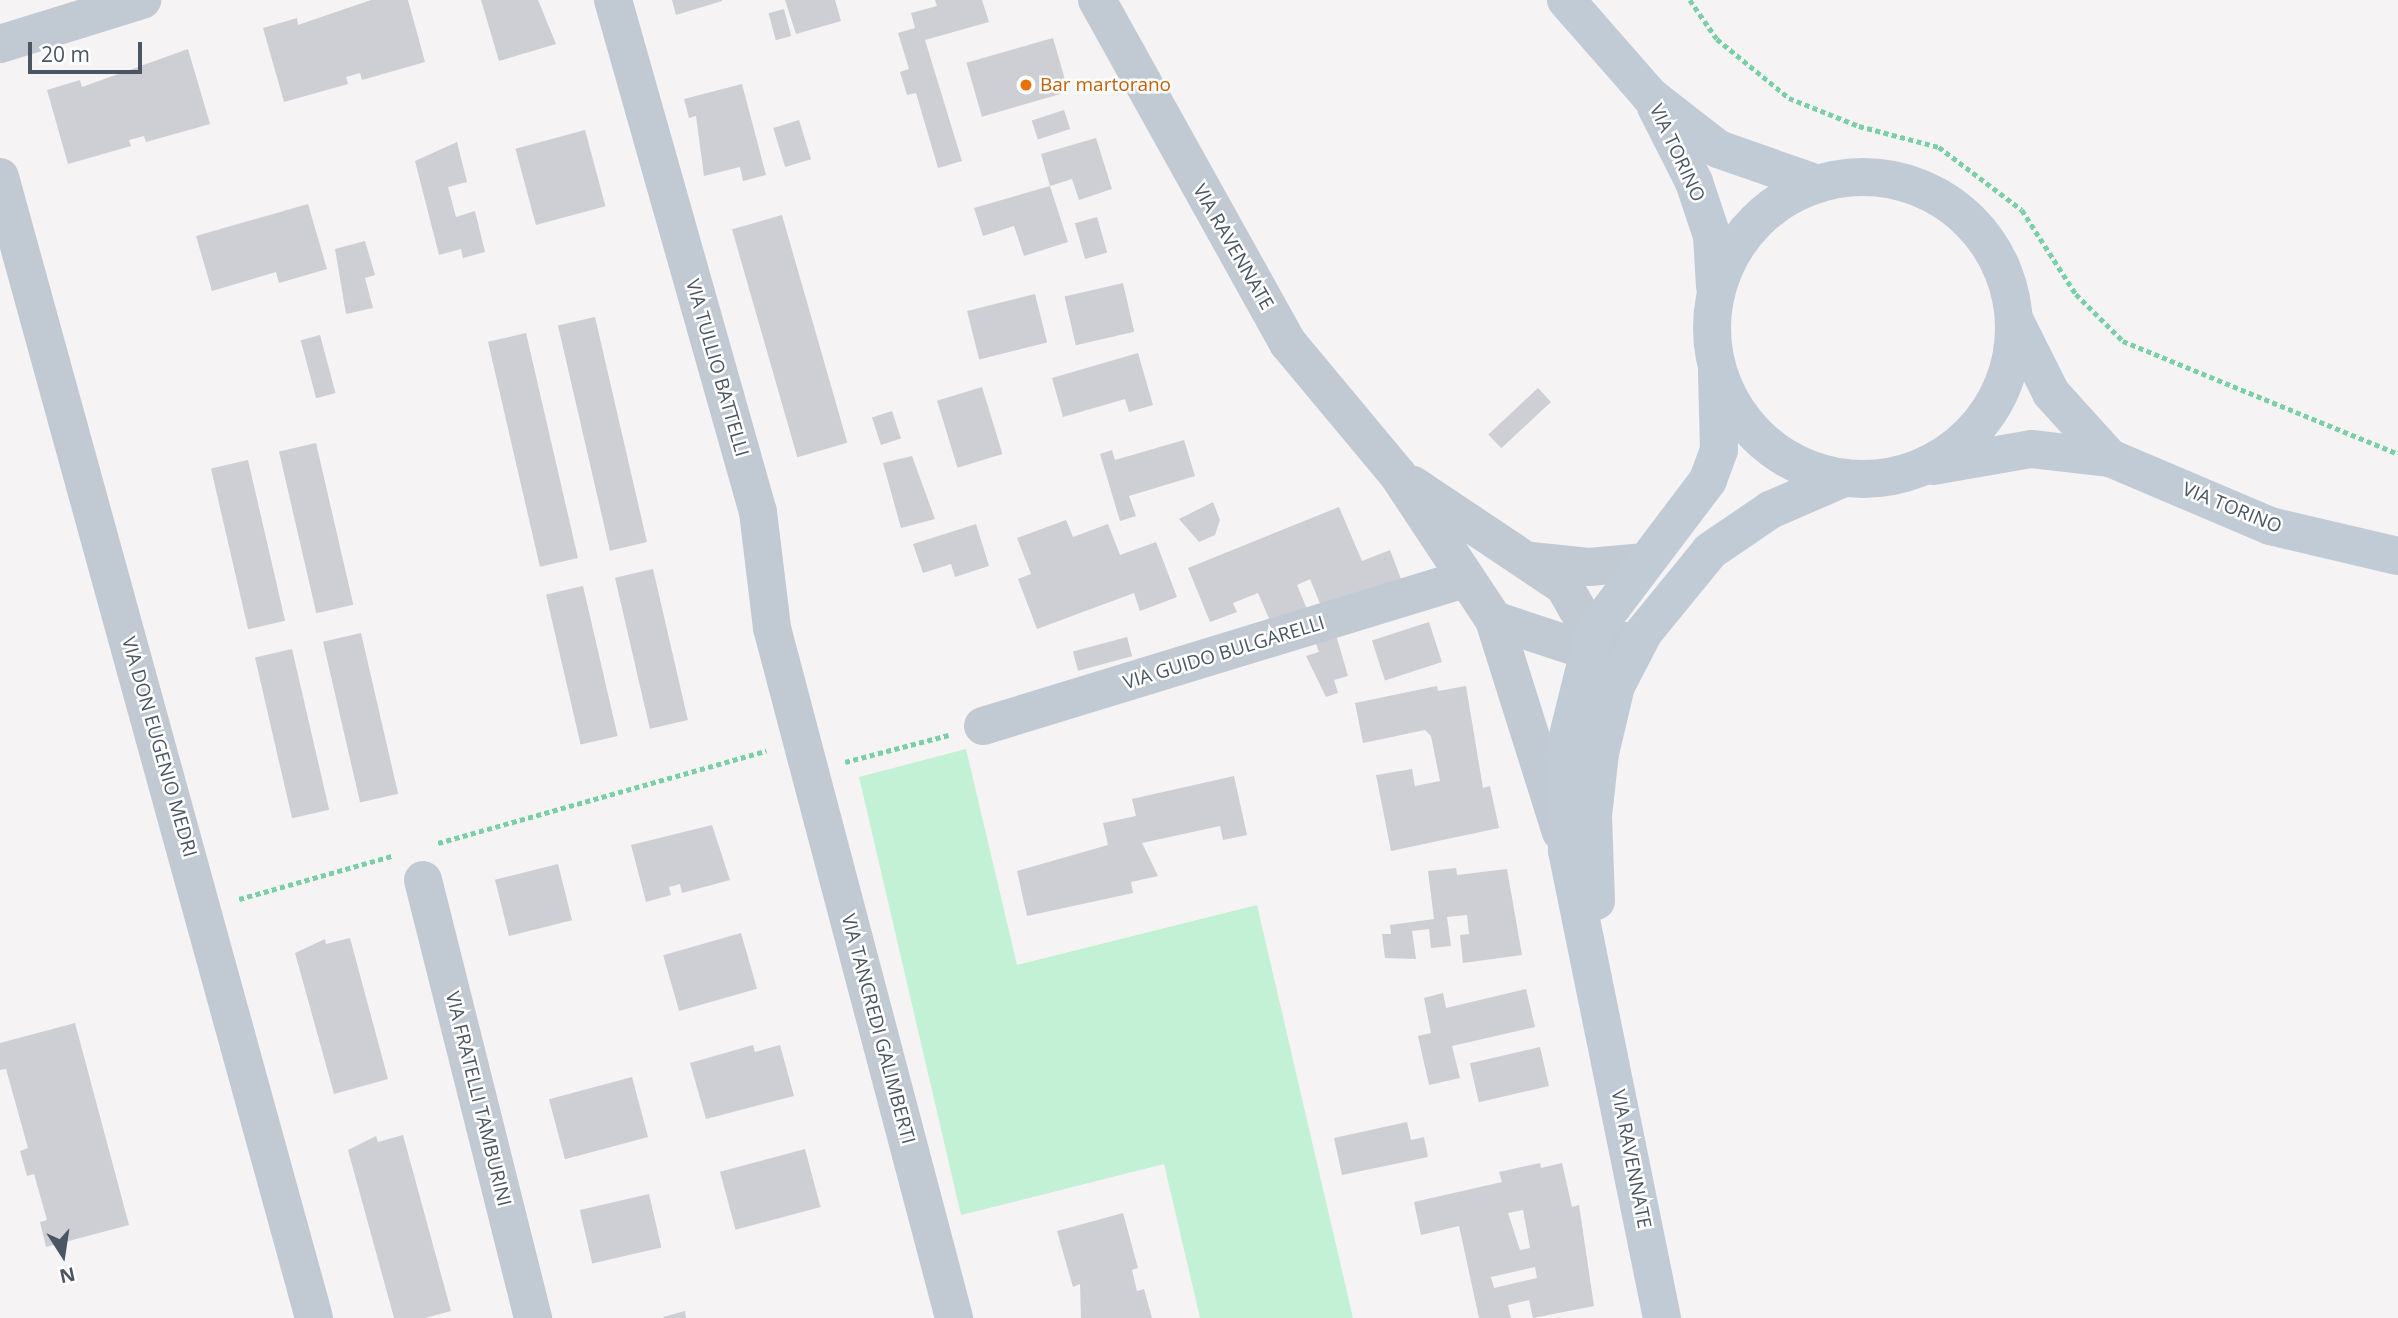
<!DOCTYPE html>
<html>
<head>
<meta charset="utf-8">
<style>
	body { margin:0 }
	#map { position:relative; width:2398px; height:1318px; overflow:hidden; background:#f5f3f3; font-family:"Open Sans",sans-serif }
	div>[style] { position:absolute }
	.green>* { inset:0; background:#c3f1d5 }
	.building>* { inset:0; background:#cdcfd5; transform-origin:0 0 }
	.path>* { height:4.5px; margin-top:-2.25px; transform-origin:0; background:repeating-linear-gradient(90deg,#7ad0a6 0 5px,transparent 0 8.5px) }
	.minor>* { height:38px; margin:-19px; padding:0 19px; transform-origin:19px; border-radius:19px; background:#c1cad2 }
	.secondary>* { height:38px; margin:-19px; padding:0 19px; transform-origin:19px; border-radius:19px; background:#c1cbd6 }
	.secondary>.ring { margin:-19px; padding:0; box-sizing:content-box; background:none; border:38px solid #c1cbd6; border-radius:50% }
	.dots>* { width:19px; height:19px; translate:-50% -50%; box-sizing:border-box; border:4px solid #fff; border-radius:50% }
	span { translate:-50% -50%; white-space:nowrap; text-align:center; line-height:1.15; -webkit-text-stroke:5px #fff; paint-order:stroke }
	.food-label { font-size:19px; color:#c56008 }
	.left { translate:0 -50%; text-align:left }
	.street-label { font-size:19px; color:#4a5661 }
	.north { position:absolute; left:28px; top:1220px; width:70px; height:70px; -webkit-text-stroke:5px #fff; paint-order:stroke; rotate:168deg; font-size:19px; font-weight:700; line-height:28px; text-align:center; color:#4a5661 }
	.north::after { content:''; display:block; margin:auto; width:24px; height:32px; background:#4a5661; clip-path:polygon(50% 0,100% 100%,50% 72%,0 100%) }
	.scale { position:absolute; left:28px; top:42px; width:114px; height:32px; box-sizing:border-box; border:4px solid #4a5661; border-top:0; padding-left:9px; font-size:21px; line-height:24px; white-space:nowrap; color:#4a5661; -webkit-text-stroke:5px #fff; paint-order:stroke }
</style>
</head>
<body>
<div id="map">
	<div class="green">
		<i style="clip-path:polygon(966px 749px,1017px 965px,1257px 905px,1353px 1318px,1200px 1318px,1164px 1164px,961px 1215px,859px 777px)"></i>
	</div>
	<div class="building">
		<i style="clip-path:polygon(371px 0,408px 0,425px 62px,362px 80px,360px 73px,346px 77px,348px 84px,284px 102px,263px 28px,297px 18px,298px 25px)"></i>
		<i style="clip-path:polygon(481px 0,538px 0,556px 44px,499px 61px)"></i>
		<i style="clip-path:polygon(672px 0,722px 0,722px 1px,676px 15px)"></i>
		<i style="clip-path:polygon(785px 0,835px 0,841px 21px,796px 34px)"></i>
		<i style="clip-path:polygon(935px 0,982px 0,989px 22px,925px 40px,962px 161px,938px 168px,916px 93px,907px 95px,900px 72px,909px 69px,898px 33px,915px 28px,911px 13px,937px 6px)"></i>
		<i style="left:784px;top:9px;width:28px;height:16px;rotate:75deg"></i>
		<i style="left:1053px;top:38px;width:56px;height:90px;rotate:74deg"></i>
		<i style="clip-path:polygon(188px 49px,210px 124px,146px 142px,144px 136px,129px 140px,131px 146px,68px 164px,47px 90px,80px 80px,82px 87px)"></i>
		<i style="clip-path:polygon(742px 84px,766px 175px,743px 181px,740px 167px,704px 176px,696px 116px,689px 118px,684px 99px)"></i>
		<i style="left:1064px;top:110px;width:20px;height:34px;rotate:72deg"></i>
		<i style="left:799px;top:120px;width:41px;height:27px;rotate:73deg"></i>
		<i style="left:585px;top:130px;width:79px;height:72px;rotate:75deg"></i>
		<i style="clip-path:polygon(1096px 138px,1112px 189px,1079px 200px,1072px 179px,1050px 186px,1068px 242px,1024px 256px,1014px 226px,983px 236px,974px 208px,1050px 186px,1041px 154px)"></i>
		<i style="clip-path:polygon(457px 142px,467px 182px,448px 187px,456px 217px,475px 211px,485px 252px,463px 258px,461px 249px,439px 255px,415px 161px)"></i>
		<i style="clip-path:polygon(308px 204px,327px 269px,279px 283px,276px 272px,212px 291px,196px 236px)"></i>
		<i style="left:782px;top:215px;width:237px;height:52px;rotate:74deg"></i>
		<i style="left:1097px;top:217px;width:37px;height:23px;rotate:74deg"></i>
		<i style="clip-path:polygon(365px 241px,375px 275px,365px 278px,373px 308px,346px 314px,335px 249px)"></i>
		<i style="left:1123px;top:283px;width:50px;height:60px;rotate:77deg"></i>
		<i style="left:1035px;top:294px;width:50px;height:70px;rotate:76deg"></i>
		<i style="left:595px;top:317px;width:231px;height:38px;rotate:77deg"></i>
		<i style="left:526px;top:333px;width:231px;height:39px;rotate:77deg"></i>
		<i style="left:320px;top:335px;width:60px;height:20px;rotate:75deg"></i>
		<i style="clip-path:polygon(1138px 353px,1153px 405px,1129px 412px,1125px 399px,1063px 417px,1052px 378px)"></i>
		<i style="left:982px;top:387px;width:70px;height:47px;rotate:73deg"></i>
		<i style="left:1538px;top:388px;width:19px;height:68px;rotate:47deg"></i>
		<i style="left:892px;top:411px;width:29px;height:21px;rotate:72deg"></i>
		<i style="clip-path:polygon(1184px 440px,1195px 476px,1129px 496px,1136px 516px,1120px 521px,1100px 454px,1112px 450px,1115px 460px)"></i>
		<i style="left:316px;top:443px;width:166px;height:38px;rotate:77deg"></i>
		<i style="clip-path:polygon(912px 456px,935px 519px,901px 528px,883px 463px)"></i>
		<i style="left:248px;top:460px;width:165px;height:38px;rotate:77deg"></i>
		<i style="clip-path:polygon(1213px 502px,1220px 520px,1215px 535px,1199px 542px,1179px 519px)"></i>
		<i style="clip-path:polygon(1339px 507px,1362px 561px,1390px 550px,1401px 579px,1321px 606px,1310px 579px,1297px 585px,1307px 609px,1271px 623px,1258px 593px,1233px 603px,1237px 612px,1210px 622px,1188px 568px)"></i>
		<i style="clip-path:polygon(1066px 520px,1073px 537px,1108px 524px,1120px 555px,1156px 542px,1177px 597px,1140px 611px,1134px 593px,1037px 629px,1018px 579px,1031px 574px,1017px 538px)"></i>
		<i style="clip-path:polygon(976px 524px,989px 566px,955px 577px,951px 564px,923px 573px,913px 544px)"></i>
		<i style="left:653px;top:569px;width:155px;height:39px;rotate:77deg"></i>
		<i style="left:583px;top:586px;width:154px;height:38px;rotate:77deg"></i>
		<i style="left:1429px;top:622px;width:42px;height:60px;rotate:72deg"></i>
		<i style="left:361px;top:633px;width:165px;height:39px;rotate:77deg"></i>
		<i style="clip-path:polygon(1336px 635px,1348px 676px,1334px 680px,1338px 693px,1326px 697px,1306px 656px,1319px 652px,1315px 641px)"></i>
		<i style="left:1127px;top:637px;width:20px;height:56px;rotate:75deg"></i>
		<i style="left:292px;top:649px;width:165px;height:38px;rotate:77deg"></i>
		<i style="clip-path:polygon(1437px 686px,1438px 691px,1466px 686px,1483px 788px,1490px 786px,1499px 828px,1391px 851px,1376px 775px,1412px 769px,1415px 786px,1440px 781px,1431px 736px,1425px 730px,1363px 743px,1355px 703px)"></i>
		<i style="clip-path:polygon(1234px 776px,1247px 835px,1223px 840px,1220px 826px,1142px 843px,1158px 876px,1131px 882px,1133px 893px,1027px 916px,1017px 871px,1108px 845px,1103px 823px,1136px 816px,1132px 799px)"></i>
		<i style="clip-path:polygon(712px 825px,730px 880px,682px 893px,680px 884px,669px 887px,671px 895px,646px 902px,631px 845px)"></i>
		<i style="left:558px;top:864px;width:58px;height:65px;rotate:76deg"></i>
		<i style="clip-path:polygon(1456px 868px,1457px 875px,1507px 869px,1522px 955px,1463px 963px,1460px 935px,1469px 934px,1467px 915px,1447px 917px,1451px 946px,1431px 948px,1429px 929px,1412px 931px,1416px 959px,1385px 958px,1382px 934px,1391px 934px,1390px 925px,1434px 919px,1428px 871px)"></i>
		<i style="left:741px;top:933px;width:58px;height:81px;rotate:74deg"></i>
		<i style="clip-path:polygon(350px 938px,388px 1079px,334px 1094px,295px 953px,325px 939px,326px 944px)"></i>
		<i style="clip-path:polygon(1526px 989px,1535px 1027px,1452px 1046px,1460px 1078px,1429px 1085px,1418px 1036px,1431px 1033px,1424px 998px,1443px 993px,1446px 1008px)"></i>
		<i style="clip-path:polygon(75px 1023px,129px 1225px,46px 1247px,40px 1222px,47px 1220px,34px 1174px,27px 1176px,20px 1151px,28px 1148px,6px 1069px,0 1070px,0 1043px)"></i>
		<i style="clip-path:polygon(753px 1045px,755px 1052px,780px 1045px,794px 1096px,706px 1119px,690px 1063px)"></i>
		<i style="left:1540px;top:1047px;width:40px;height:72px;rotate:77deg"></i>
		<i style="left:632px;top:1077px;width:62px;height:86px;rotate:75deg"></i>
		<i style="clip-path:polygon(1407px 1122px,1411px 1140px,1424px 1137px,1428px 1157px,1342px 1175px,1334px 1138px)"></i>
		<i style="clip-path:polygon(403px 1135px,451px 1311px,425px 1318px,394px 1318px,348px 1150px,376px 1136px,378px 1142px)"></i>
		<i style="left:805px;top:1149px;width:60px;height:88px;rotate:75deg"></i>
		<i style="clip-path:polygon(evenodd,1540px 1163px,1541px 1168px,1562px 1163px,1572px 1207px,1579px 1205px,1594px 1306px,1533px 1318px,1529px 1300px,1508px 1305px,1511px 1318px,1479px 1318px,1459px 1226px,1421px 1235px,1414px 1202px,1502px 1182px,1499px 1172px,1540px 1163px,1523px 1210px,1530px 1248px,1520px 1250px,1508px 1213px,1523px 1210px,1540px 1163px,1535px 1267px,1537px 1278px,1494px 1288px,1491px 1277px,1535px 1267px)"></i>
		<i style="left:649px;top:1194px;width:55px;height:71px;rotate:77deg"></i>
		<i style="clip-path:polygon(1123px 1213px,1138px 1268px,1132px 1270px,1137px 1291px,1144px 1289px,1152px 1318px,1081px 1318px,1080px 1284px,1073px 1287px,1057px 1231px)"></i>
		<i style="clip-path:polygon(685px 1311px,686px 1318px,664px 1318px,663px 1317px)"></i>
	</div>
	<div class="path">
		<i style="left:1690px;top:0;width:47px;rotate:55.3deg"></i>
		<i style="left:1717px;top:39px;width:93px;rotate:39.3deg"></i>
		<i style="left:1789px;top:98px;width:75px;rotate:21.8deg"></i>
		<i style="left:1859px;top:126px;width:83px;rotate:14.7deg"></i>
		<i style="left:1939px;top:147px;width:104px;rotate:37.2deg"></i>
		<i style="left:2022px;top:210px;width:100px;rotate:57.3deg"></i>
		<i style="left:2076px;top:294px;width:66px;rotate:45deg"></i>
		<i style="left:2123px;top:341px;width:297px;rotate:22.3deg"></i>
		<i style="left:845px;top:762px;width:107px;rotate:-14.6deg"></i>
		<i style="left:438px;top:843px;width:341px;rotate:-15.7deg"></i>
		<i style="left:239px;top:899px;width:159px;rotate:-15.7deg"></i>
	</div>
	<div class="minor">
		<i style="left:613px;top:0;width:532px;rotate:74.19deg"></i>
		<i style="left:758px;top:512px;width:117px;rotate:83.1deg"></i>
		<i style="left:772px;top:628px;width:714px;rotate:75.22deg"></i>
		<i style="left:1097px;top:0;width:393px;rotate:60.9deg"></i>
		<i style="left:1288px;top:343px;width:172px;rotate:50.2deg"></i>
		<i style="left:1398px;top:475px;width:174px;rotate:56.5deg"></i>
		<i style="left:1494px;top:620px;width:222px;rotate:72.5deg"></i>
		<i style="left:0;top:44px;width:149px;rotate:-17.2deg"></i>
		<i style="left:0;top:177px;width:1183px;rotate:74.61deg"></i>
		<i style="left:1413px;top:485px;width:182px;rotate:33.8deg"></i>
		<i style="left:1564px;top:586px;width:86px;rotate:60.2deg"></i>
		<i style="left:1531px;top:561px;width:58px;rotate:5.9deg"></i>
		<i style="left:1589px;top:567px;width:56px;rotate:-5.1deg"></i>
		<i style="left:1494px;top:620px;width:99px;rotate:18.3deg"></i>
		<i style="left:1588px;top:651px;width:35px;rotate:-18deg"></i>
		<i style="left:983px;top:726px;width:503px;rotate:-16.99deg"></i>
		<i style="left:423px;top:880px;width:452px;rotate:75.9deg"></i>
	</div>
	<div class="secondary">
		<i style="left:1566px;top:0;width:128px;rotate:48.8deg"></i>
		<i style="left:1650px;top:96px;width:86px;rotate:37.9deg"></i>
		<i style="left:1718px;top:149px;width:106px;rotate:19.3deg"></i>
		<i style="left:1656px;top:107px;width:84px;rotate:63.1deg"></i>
		<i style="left:1694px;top:182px;width:57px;rotate:71.6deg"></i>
		<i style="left:1712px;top:236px;width:51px;rotate:86.6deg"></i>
		<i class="ring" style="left:1712px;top:177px;width:264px;height:264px"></i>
		<i style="left:2015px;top:321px;width:80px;rotate:63.4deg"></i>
		<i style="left:2051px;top:393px;width:88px;rotate:47.8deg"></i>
		<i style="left:1933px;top:466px;width:99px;rotate:-9.8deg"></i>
		<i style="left:2031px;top:449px;width:80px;rotate:6.5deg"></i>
		<i style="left:2110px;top:458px;width:174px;rotate:23deg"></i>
		<i style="left:2270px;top:526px;width:131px;rotate:13.2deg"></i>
		<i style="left:1596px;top:901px;width:85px;rotate:-92deg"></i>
		<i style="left:1593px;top:816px;width:63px;rotate:-83.7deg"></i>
		<i style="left:1600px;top:753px;width:69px;rotate:-76.6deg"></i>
		<i style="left:1616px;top:686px;width:61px;rotate:-62.6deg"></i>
		<i style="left:1644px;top:632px;width:104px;rotate:-50.8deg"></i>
		<i style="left:1710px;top:551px;width:73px;rotate:-34.3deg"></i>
		<i style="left:1770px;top:510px;width:81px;rotate:-23.4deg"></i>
		<i style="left:1662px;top:1318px;width:477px;rotate:-101.5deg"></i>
		<i style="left:1567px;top:851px;width:99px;rotate:-91.7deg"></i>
		<i style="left:1564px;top:752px;width:125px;rotate:-76.1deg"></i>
		<i style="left:1594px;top:631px;width:189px;rotate:-52.9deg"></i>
		<i style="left:1708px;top:480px;width:32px;rotate:-70deg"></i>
		<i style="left:1719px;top:450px;width:78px;rotate:-91.5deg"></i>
	</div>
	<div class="dots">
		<i style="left:1026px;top:85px;background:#e8710a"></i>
	</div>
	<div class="food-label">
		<span class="left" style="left:1040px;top:85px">Bar martorano</span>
	</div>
	<div class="street-label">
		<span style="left:1677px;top:153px;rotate:65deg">VIA TORINO</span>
		<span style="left:1233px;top:247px;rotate:60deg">VIA RAVENNATE</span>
		<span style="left:717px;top:368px;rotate:74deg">VIA TULLIO BATTELLI</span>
		<span style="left:2232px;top:508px;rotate:22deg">VIA TORINO</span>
		<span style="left:1224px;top:653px;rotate:-17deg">VIA GUIDO BULGARELLI</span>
		<span style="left:159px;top:747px;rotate:74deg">VIA DON EUGENIO MEDRI</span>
		<span style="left:878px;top:1029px;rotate:75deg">VIA TANCREDI GALIMBERTI</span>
		<span style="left:478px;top:1099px;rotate:76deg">VIA FRATELLI TAMBURINI</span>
		<span style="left:1631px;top:1159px;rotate:79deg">VIA RAVENNATE</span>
	</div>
	<div class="north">N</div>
	<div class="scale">20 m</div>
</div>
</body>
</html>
